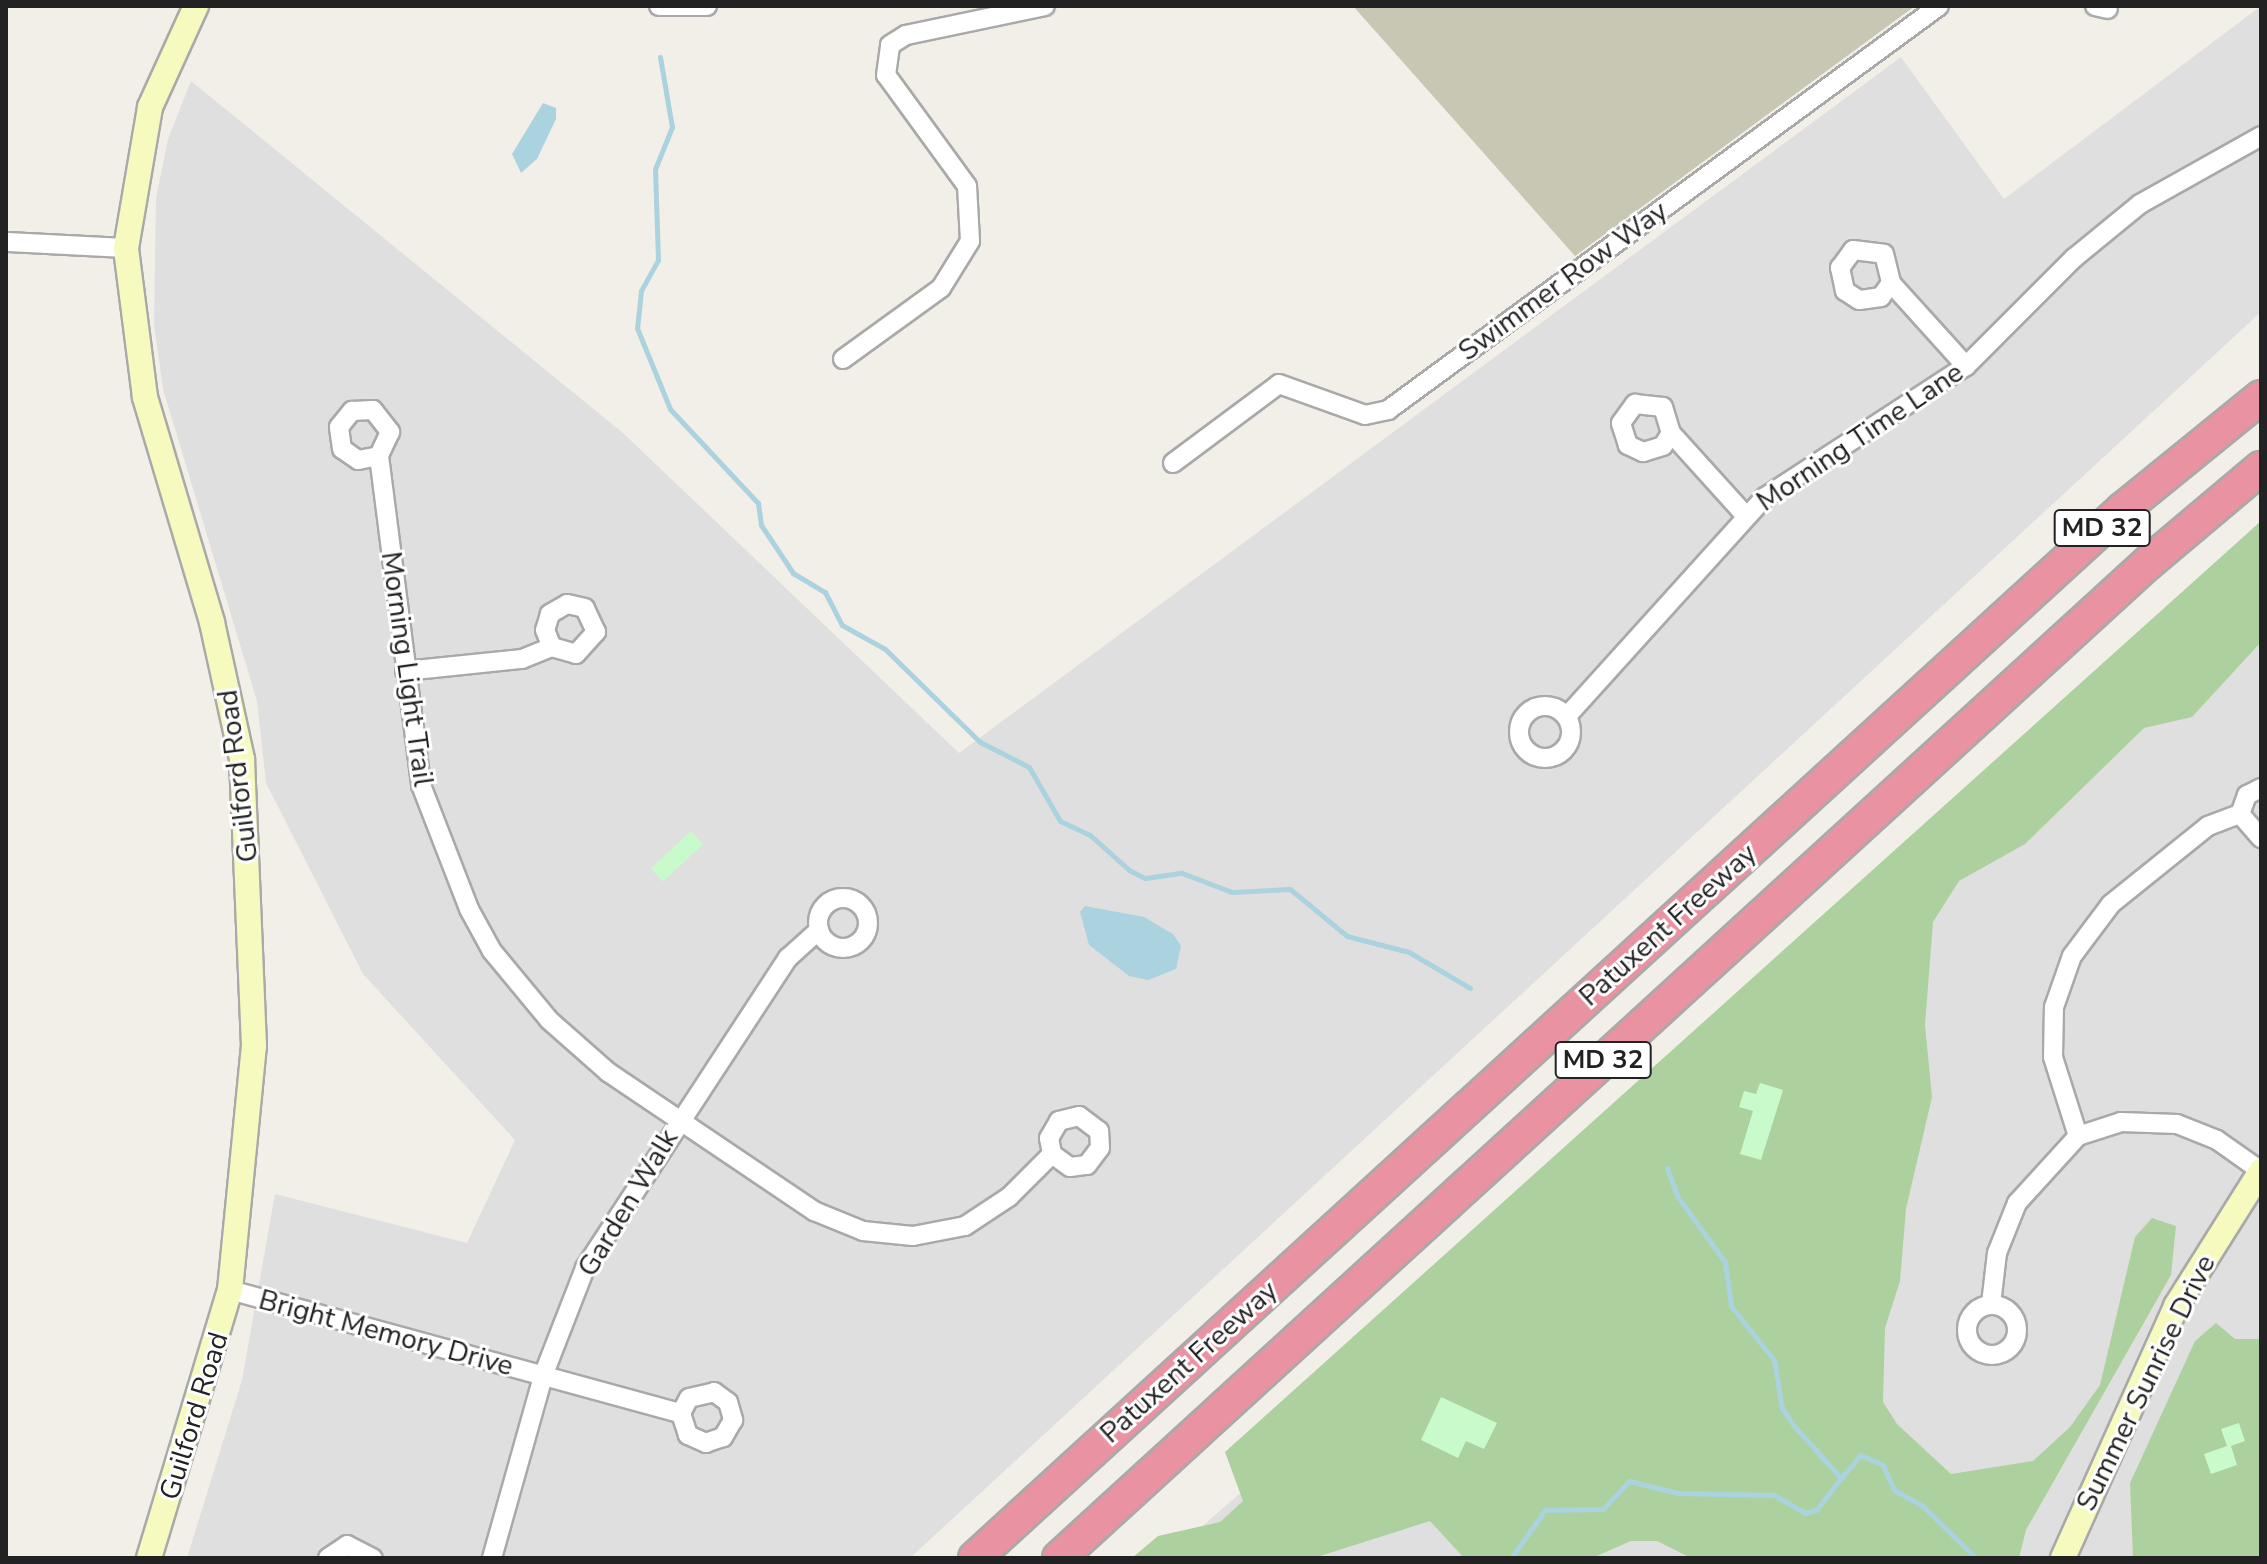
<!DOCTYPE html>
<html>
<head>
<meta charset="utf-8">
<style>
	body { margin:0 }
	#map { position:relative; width:2267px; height:1564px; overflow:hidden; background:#f2efe9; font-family:"Nunito Sans",sans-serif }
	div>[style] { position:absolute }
	.residential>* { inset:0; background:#e0dfdf }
	.construction>* { inset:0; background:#c7c7b4 }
	.forest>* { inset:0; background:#add19e }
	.park>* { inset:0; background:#c8facc; transform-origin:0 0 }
	.water>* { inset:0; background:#aad3df }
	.stream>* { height:5px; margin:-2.5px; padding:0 2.5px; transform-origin:2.5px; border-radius:2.5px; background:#aad3df }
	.roads { filter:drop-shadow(2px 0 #a9a9a9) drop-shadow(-2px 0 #a9a9a9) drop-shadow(0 2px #a9a9a9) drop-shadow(0 -2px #a9a9a9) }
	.street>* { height:18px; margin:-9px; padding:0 9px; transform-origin:9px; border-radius:9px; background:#fff }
	.street>.ring { margin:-9px; padding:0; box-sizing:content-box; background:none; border:18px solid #fff; border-radius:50% }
	.secondary>* { height:24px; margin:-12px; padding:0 12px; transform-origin:12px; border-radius:12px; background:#f7fabf }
	.highway>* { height:32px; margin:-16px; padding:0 16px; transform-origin:16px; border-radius:16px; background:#e892a2 }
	span { translate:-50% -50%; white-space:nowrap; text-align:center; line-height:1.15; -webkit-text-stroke:6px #fff; paint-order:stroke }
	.shield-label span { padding:2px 6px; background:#fff; border:2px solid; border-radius:6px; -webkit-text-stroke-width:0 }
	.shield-label { font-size:26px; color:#222; font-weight:700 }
	.street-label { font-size:28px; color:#222 }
	.frame { position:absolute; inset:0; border:8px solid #222; pointer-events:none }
</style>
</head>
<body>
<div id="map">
	<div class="residential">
		<i style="clip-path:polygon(2261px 6px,2261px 312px,910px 1558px,187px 1558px,242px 1380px,275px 1194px,467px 1243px,515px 1140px,363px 974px,266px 783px,257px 701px,163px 389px,154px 324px,156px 198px,168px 139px,191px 81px,623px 433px,959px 753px,1901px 57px,2004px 199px)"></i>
		<i style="clip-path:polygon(2261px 561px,2261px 1558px,1166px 1558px,1477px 1286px)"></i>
	</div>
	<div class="construction">
		<i style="clip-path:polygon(1353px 6px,1915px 6px,1575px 256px)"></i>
	</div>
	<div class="forest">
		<i style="clip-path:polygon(2261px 521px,2261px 642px,2192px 717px,2144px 728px,2025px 844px,1959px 881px,1933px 922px,1925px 1025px,1932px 1097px,1906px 1209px,1900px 1281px,1885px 1328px,1883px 1402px,1897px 1424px,1951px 1474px,2033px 1461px,2070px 1427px,2100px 1385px,2135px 1237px,2152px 1218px,2176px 1226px,2171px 1275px,2026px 1530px,2019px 1558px,1691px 1558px,1657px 1541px,1631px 1541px,1592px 1558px,1464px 1558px,1430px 1521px,1314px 1558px,1132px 1558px,1158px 1536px,1220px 1522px,1243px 1501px,1225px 1452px)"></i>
		<i style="clip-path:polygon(2216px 1323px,2235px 1339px,2261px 1339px,2261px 1558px,2133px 1558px,2130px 1483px,2195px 1341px)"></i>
	</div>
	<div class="park">
		<i style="left:691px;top:831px;width:18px;height:55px;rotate:47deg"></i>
		<i style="clip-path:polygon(1760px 1083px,1783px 1090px,1761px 1160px,1740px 1154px,1753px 1111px,1739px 1107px,1744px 1091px,1756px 1094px)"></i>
		<i style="clip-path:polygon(1441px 1397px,1497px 1423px,1484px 1449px,1466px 1441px,1458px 1458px,1421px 1440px)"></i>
		<i style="clip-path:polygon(2239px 1423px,2245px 1441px,2231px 1446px,2237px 1465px,2211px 1474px,2204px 1454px,2227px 1446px,2221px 1429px)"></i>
	</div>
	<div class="water">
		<i style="clip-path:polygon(543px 103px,556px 108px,556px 119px,537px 159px,521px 173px,512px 154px)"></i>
		<i style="clip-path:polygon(1085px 906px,1144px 917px,1173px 934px,1181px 946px,1176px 969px,1148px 980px,1129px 976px,1089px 945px,1080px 912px)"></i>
	</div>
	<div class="stream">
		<i style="left:660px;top:57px;width:71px;rotate:80.3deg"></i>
		<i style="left:672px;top:127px;width:45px;rotate:112deg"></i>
		<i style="left:655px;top:169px;width:91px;rotate:88.1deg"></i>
		<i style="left:658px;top:260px;width:35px;rotate:119deg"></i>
		<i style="left:641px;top:291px;width:37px;rotate:96deg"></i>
		<i style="left:637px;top:328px;width:87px;rotate:67.8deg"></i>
		<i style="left:670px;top:409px;width:129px;rotate:46.9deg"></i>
		<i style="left:758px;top:503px;width:22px;rotate:82deg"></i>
		<i style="left:761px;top:525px;width:58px;rotate:56.3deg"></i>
		<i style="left:793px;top:573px;width:37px;rotate:31deg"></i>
		<i style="left:825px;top:592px;width:37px;rotate:63deg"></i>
		<i style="left:842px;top:625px;width:49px;rotate:29.2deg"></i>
		<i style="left:885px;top:649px;width:133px;rotate:44.4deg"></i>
		<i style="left:980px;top:742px;width:55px;rotate:27deg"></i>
		<i style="left:1029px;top:767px;width:62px;rotate:60.1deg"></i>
		<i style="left:1060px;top:821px;width:33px;rotate:25deg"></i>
		<i style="left:1090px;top:835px;width:52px;rotate:41.9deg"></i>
		<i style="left:1129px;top:870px;width:18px;rotate:27deg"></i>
		<i style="left:1145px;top:878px;width:37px;rotate:-8deg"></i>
		<i style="left:1182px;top:873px;width:53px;rotate:20.8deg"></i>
		<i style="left:1232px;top:892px;width:58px;rotate:-3deg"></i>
		<i style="left:1290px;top:889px;width:74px;rotate:39.5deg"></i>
		<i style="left:1347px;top:936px;width:64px;rotate:14.5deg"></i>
		<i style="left:1409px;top:952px;width:71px;rotate:30.5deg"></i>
		<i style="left:1667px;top:1168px;width:30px;rotate:70deg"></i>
		<i style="left:1677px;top:1196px;width:82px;rotate:54deg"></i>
		<i style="left:1725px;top:1262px;width:44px;rotate:82.2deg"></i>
		<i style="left:1731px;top:1306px;width:69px;rotate:51.5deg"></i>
		<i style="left:1774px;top:1360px;width:49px;rotate:80.5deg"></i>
		<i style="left:1782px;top:1408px;width:23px;rotate:56deg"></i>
		<i style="left:1795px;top:1427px;width:69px;rotate:48deg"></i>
		<i style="left:1841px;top:1478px;width:30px;rotate:-50deg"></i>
		<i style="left:1860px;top:1455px;width:25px;rotate:23deg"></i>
		<i style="left:1883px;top:1465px;width:27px;rotate:66deg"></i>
		<i style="left:1894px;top:1490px;width:33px;rotate:29deg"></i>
		<i style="left:1923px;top:1506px;width:74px;rotate:44.5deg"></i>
		<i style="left:1511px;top:1558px;width:59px;rotate:-54.7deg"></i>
		<i style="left:1545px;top:1510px;width:58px;rotate:-1deg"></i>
		<i style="left:1603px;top:1509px;width:38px;rotate:-47deg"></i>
		<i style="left:1629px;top:1481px;width:50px;rotate:13.8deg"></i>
		<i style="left:1678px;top:1493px;width:96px;rotate:1.2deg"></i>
		<i style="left:1774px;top:1495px;width:36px;rotate:30deg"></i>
		<i style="left:1805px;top:1513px;width:11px;rotate:-15deg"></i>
		<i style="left:1816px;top:1510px;width:41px;rotate:-52deg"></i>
	</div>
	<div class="roads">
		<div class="street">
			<i style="left:659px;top:6px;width:48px"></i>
			<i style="left:2095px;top:6px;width:13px;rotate:13deg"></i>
			<i style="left:6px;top:242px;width:120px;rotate:2.9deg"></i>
			<i style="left:1891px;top:283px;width:17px;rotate:126deg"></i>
			<i style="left:1881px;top:297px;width:22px;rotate:172deg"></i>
			<i style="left:1859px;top:300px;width:17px;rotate:-147deg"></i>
			<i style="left:1845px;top:291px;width:24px;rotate:-102deg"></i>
			<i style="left:1840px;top:268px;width:22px;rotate:-54deg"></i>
			<i style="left:1853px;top:250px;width:31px;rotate:7deg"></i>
			<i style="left:1884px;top:254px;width:30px;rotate:76deg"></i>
			<i style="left:1891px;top:283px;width:112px;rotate:47.9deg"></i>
			<i style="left:843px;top:359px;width:121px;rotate:-35.9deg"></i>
			<i style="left:941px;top:288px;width:55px;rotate:-58.3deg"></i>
			<i style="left:970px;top:241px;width:55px;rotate:-93.1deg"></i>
			<i style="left:967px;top:186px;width:137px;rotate:-126.1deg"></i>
			<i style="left:886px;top:75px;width:30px;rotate:-82deg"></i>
			<i style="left:890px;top:45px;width:19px;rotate:-32deg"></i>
			<i style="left:906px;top:35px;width:142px;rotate:-11.8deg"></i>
			<i style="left:1671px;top:433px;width:15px;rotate:122deg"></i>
			<i style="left:1663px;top:446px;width:21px;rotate:163deg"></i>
			<i style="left:1643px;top:452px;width:17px;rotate:-155deg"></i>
			<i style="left:1628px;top:445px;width:23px;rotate:-108deg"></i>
			<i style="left:1621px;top:423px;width:24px;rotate:-54deg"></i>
			<i style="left:1635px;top:404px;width:28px;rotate:6deg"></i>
			<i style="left:1663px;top:407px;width:27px;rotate:73deg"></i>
			<i style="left:1671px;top:433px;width:110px;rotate:47.9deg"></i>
			<i style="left:379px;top:456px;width:21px;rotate:169deg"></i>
			<i style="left:358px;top:460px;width:19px;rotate:-145deg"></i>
			<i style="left:342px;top:449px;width:22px;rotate:-98deg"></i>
			<i style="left:339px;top:427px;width:21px;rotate:-51deg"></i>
			<i style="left:352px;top:411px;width:21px;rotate:-3deg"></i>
			<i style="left:373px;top:410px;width:28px;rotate:52deg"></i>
			<i style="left:390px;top:432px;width:26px;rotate:115deg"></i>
			<i style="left:379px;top:456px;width:332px;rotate:82.7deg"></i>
			<i style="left:421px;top:785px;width:133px;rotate:68.8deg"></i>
			<i style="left:469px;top:909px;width:48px;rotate:61.3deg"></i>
			<i style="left:492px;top:951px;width:89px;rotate:50.4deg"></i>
			<i style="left:549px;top:1020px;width:79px;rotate:41.4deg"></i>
			<i style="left:608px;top:1072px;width:249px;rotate:34deg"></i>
			<i style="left:814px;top:1211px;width:53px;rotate:22.2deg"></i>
			<i style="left:863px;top:1231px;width:50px;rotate:5.7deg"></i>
			<i style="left:913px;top:1236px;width:53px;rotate:-10.9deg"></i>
			<i style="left:965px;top:1226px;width:53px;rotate:-33.4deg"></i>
			<i style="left:1009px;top:1197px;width:61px;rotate:-45deg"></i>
			<i style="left:1052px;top:1154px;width:22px;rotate:36deg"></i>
			<i style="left:1070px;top:1167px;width:17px;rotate:-7deg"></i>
			<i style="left:1087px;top:1165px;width:21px;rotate:-53deg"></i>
			<i style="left:1100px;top:1148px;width:17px;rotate:-93deg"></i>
			<i style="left:1099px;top:1131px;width:25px;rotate:-143deg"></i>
			<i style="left:1079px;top:1116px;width:21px;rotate:166deg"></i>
			<i style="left:1059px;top:1121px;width:20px;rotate:120deg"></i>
			<i style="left:1049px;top:1138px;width:16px;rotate:79deg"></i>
			<i style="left:1173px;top:463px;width:132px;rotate:-36.7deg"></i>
			<i style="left:1279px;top:384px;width:91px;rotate:19.8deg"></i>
			<i style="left:1365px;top:415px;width:24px;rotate:-12deg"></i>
			<i style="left:1388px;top:410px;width:683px;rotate:-36.25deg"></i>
			<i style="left:405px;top:671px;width:118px;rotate:-5.9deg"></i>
			<i style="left:522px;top:659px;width:32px;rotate:-22deg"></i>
			<i style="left:552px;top:647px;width:25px;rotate:16deg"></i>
			<i style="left:576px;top:654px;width:30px;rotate:-48deg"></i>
			<i style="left:596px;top:632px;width:26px;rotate:-115deg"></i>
			<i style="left:585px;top:608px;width:18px;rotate:-167deg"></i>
			<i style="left:567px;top:604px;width:20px;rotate:150deg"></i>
			<i style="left:550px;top:614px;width:17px;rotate:107deg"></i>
			<i style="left:545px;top:630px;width:18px;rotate:68deg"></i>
			<i class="ring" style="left:1519px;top:706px;width:34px;height:34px"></i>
			<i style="left:1567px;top:716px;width:295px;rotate:-47.9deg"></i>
			<i style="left:1765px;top:497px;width:240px;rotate:-33.1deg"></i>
			<i style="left:1966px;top:366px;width:153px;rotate:-45deg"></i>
			<i style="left:2074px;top:258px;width:85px;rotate:-39.3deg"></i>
			<i style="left:2140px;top:204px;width:139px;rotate:-29.3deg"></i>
			<i style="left:2261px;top:788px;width:16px;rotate:153deg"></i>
			<i style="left:2247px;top:795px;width:20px;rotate:110deg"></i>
			<i style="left:2240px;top:814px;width:32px;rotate:49deg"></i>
			<i class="ring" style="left:818px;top:898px;width:32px;height:32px"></i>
			<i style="left:2078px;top:1136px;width:83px;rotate:-107.6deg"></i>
			<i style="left:2053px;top:1057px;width:50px;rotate:-88.9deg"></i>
			<i style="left:2054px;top:1007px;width:54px;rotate:-70.6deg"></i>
			<i style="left:2072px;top:956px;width:65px;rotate:-53.1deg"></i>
			<i style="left:2111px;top:904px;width:124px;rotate:-38.8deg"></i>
			<i style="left:2208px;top:826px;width:34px;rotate:-21deg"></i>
			<i style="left:230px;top:1290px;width:467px;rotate:15.3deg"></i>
			<i style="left:681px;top:1413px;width:17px;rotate:-62deg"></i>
			<i style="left:689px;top:1398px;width:26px;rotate:-13deg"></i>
			<i style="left:714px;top:1392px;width:17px;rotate:36deg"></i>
			<i style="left:728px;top:1402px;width:19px;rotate:74deg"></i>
			<i style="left:733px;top:1420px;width:20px;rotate:120deg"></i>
			<i style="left:723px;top:1437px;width:18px;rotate:161deg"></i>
			<i style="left:706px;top:1443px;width:20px;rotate:-156deg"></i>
			<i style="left:688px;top:1435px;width:23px;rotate:-108deg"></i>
			<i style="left:1991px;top:1304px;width:51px;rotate:-83.3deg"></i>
			<i style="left:1997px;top:1253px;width:54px;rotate:-68.2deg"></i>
			<i style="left:2017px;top:1203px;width:91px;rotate:-47.7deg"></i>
			<i style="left:2078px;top:1136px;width:45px;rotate:-18deg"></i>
			<i style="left:2121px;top:1122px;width:56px;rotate:2deg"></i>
			<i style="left:2177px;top:1124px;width:43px;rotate:21.8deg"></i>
			<i style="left:2217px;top:1140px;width:54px;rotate:35.2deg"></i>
			<i class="ring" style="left:1967px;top:1305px;width:32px;height:32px"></i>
			<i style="left:328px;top:1558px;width:23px;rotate:-34deg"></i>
			<i style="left:347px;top:1545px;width:29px;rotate:27deg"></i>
			<i style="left:492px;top:1558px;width:189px;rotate:-74.3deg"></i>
			<i style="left:543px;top:1376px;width:116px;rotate:-68.7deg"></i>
			<i style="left:585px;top:1268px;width:371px;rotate:-56.8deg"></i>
			<i style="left:788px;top:958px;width:42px;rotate:-42.1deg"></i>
		</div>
		<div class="secondary">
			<i style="left:149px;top:1558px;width:280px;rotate:-73.2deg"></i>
			<i style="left:230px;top:1290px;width:245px;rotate:-84.4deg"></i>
			<i style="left:254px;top:1046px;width:287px;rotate:-92.4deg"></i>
			<i style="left:242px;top:759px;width:140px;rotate:-102.4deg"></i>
			<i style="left:212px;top:622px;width:235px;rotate:-106.6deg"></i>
			<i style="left:145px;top:397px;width:150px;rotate:-97.3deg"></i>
			<i style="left:126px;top:248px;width:143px;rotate:-80.3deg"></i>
			<i style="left:150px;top:107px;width:111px;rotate:-65.5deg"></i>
			<i style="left:2063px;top:1558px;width:276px;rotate:-65.8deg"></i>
			<i style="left:2176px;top:1306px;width:160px;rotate:-57.8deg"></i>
		</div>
		<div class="highway">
			<i style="left:975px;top:1558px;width:1554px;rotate:-42.42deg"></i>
			<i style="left:2122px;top:510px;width:179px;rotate:-39.1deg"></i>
			<i style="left:1059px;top:1558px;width:1475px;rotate:-42.42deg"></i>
			<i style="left:2148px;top:563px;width:148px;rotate:-40.1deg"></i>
		</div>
	</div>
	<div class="shield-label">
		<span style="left:2102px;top:528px">MD 32</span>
		<span style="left:1603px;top:1060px">MD 32</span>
	</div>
	<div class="street-label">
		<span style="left:1563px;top:281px;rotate:-36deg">Swimmer Row Way</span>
		<span style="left:1860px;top:437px;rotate:-34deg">Morning Time Lane</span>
		<span style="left:407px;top:669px;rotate:82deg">Morning Light Trail</span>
		<span style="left:238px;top:776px;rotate:-97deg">Guilford Road</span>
		<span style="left:1668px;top:925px;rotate:-42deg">Patuxent Freeway</span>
		<span style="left:628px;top:1203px;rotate:-59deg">Garden Walk</span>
		<span style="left:386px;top:1333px;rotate:15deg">Bright Memory Drive</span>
		<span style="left:1189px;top:1362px;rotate:-42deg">Patuxent Freeway</span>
		<span style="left:2146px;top:1383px;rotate:-64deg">Summer Sunrise Drive</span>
		<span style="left:194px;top:1416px;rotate:-73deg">Guilford Road</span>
	</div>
	<div class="frame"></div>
</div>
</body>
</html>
